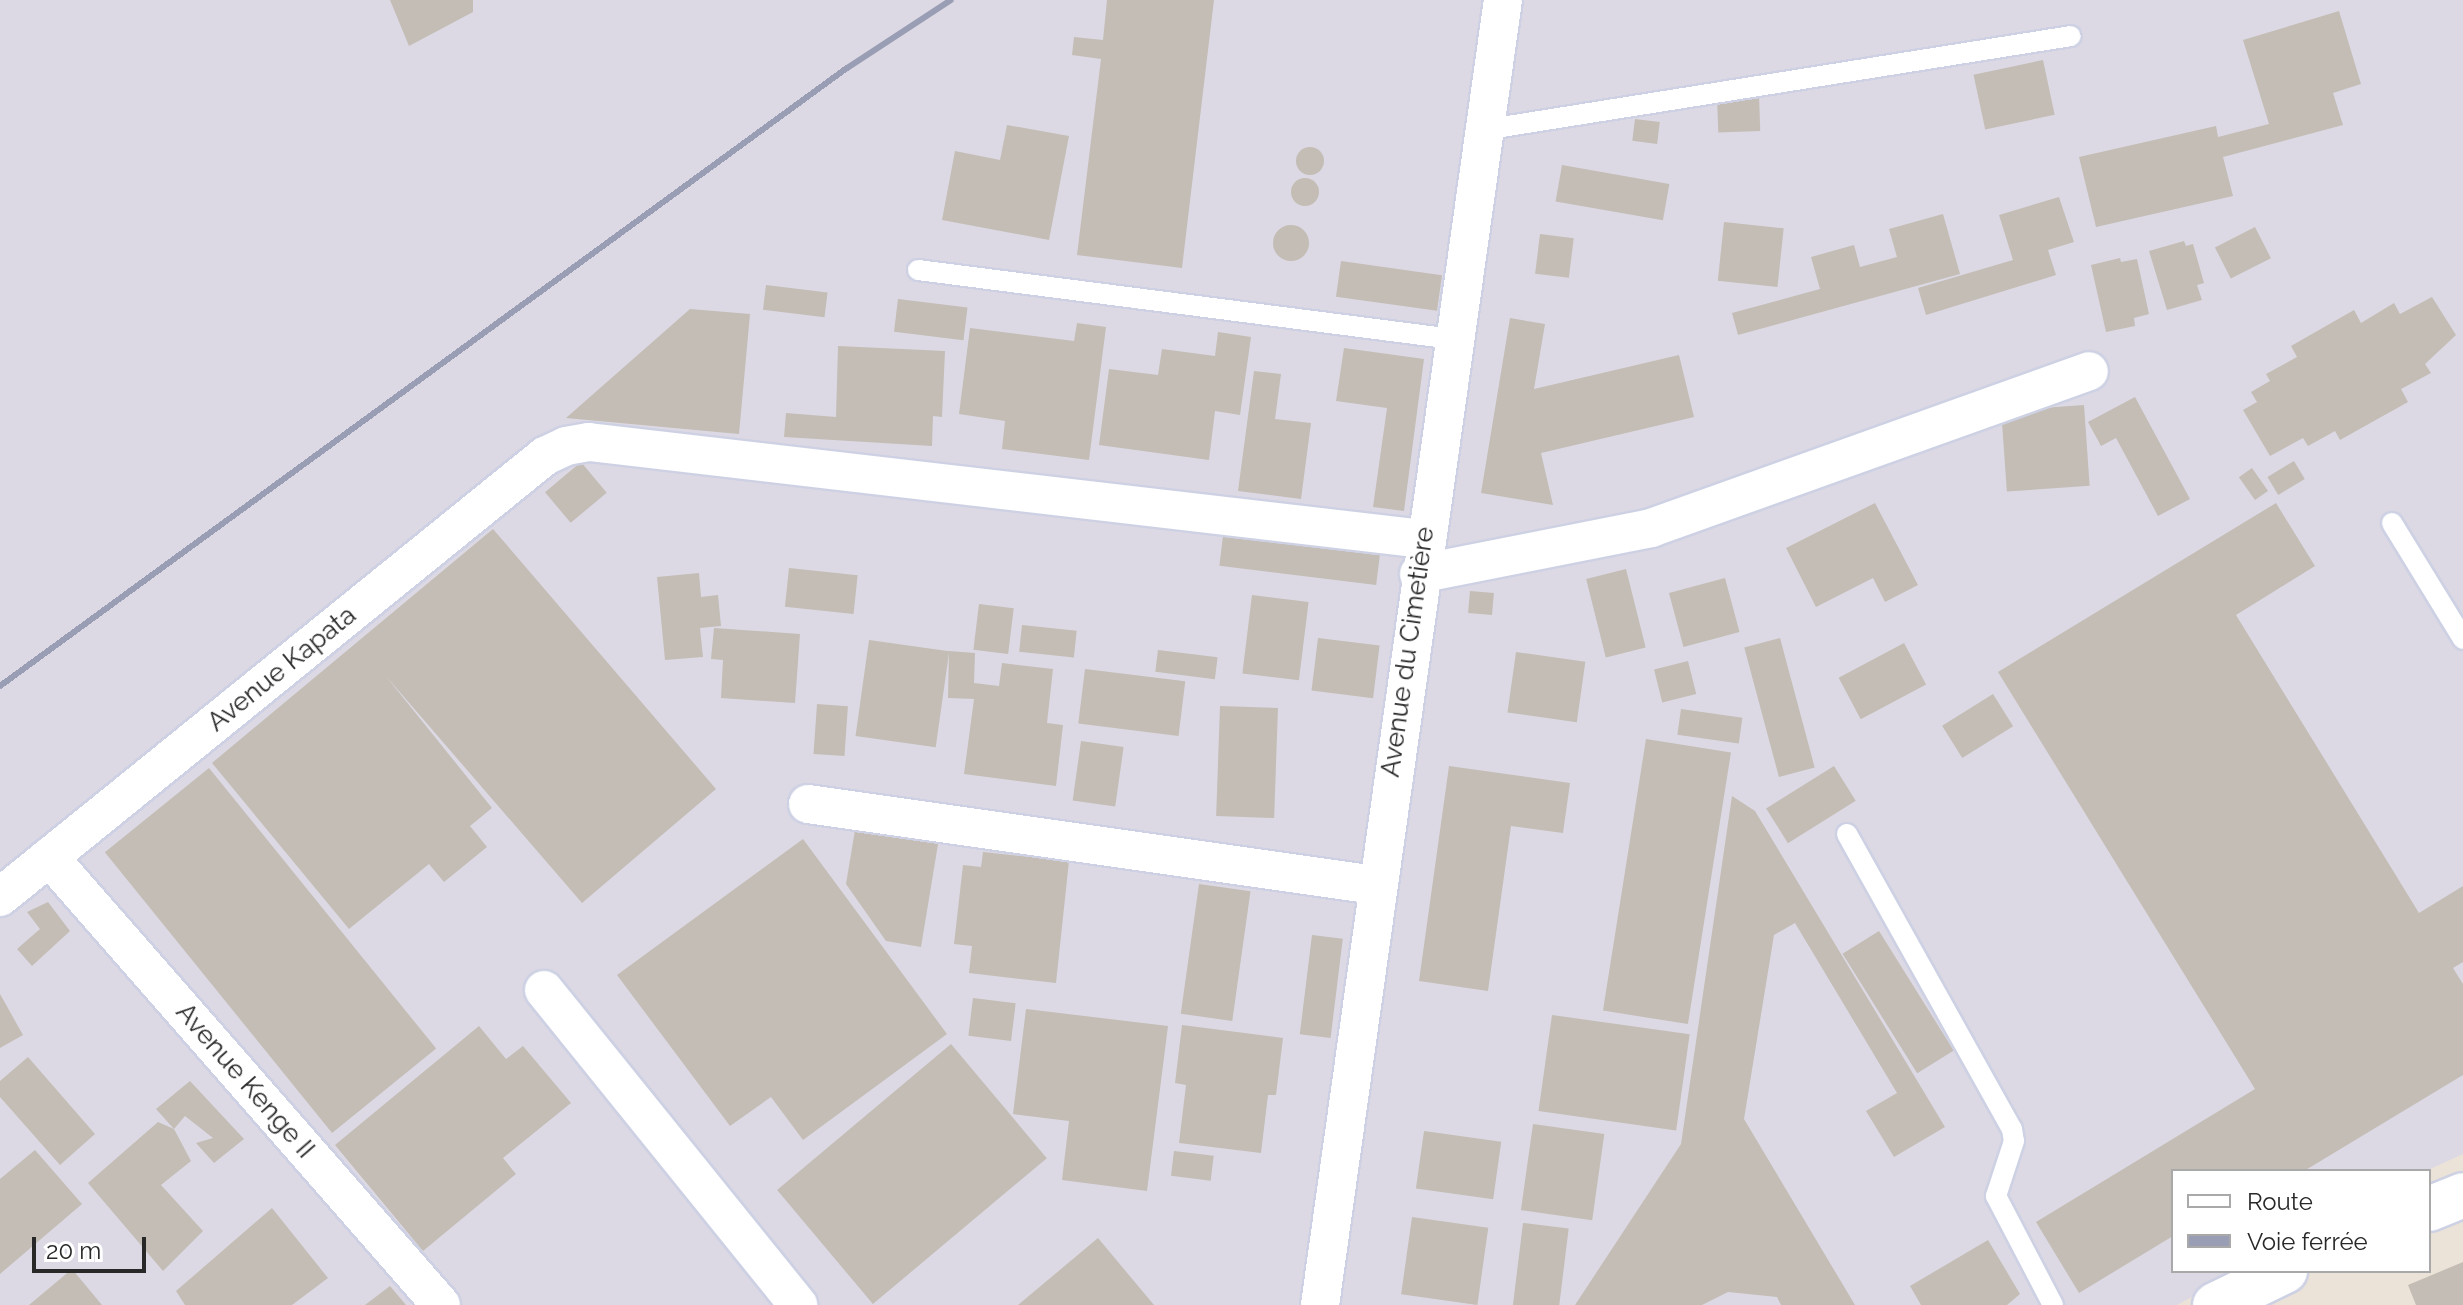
<!DOCTYPE html>
<html>
<head>
<meta charset="utf-8">
<style>
	body { margin:0 }
	#map { position:relative; width:2463px; height:1305px; overflow:hidden; background:#ece3d8; font-family:Raleway,sans-serif }
	div>[style] { position:absolute }
	.industrial>* { inset:0; background:#dcd9e4 }
	.building>* { inset:0; background:#c3bdb5; transform-origin:0 0 }
	.round { border-radius:50% }
	.roads { filter:drop-shadow(2px 0 #cdd1e3) drop-shadow(-2px 0 #cdd1e3) drop-shadow(0 2px #cdd1e3) drop-shadow(0 -2px #cdd1e3) }
	.service>* { height:20px; margin:-10px; padding:0 10px; transform-origin:10px; border-radius:10px; background:#fff }
	.minor>* { height:38px; margin:-19px; padding:0 19px; transform-origin:19px; border-radius:19px; background:#fff }
	.tertiary>* { height:44px; margin:-22px; padding:0 22px; transform-origin:22px; border-radius:22px; background:#fff }
	.rail>* { height:6px; margin:-3px; padding:0 3px; transform-origin:3px; border-radius:3px; background:#9a9eb5 }
	span { translate:-50% -50%; white-space:nowrap; text-align:center; line-height:1.15; -webkit-text-stroke:6px #fff; paint-order:stroke }
	.street-label { font-size:26px; color:#282828 }
	.legend { position:absolute; left:2171px; top:1169px; width:260px; height:104px; box-sizing:border-box; background:#fff; border:2px solid #a9a9a9; margin:0; padding:10px 14px; list-style:none; font-size:24px; color:#282828 }
	.legend li { display:flex; align-items:center; gap:16px; height:40px }
	.legend b { width:40px; border:2px solid #a9a9a9 }
	.scale { position:absolute; left:32px; top:1237px; width:114px; height:36px; box-sizing:border-box; border:4px solid #282828; border-top:0; padding-left:10px; font-size:24px; line-height:28px; white-space:nowrap; color:#282828; -webkit-text-stroke:6px #fff; paint-order:stroke }
</style>
</head>
<body>
<div id="map">
	<div class="industrial">
		<i style="clip-path:polygon(0 0,2463px 0,2463px 1154px,2426px 1171px,2173px 1171px,2173px 1271px,2240px 1271px,2177px 1305px,0 1305px)"></i>
	</div>
	<div class="building">
		<i style="clip-path:polygon(390px 0,473px 0,473px 12px,409px 46px)"></i>
		<i style="clip-path:polygon(1107px 0,1214px 0,1182px 268px,1077px 255px,1101px 59px,1072px 55px,1074px 37px,1103px 40px)"></i>
		<i style="clip-path:polygon(2339px 11px,2361px 84px,2333px 93px,2343px 125px,2223px 157px,2233px 196px,2096px 227px,2079px 157px,2216px 126px,2218px 137px,2269px 124px,2243px 40px)"></i>
		<i style="left:2043px;top:60px;width:56px;height:71px;rotate:78deg"></i>
		<i style="left:1759px;top:95px;width:36px;height:42px;rotate:88deg"></i>
		<i style="left:1635px;top:119px;width:25px;height:22px;rotate:7deg"></i>
		<i style="clip-path:polygon(1007px 125px,1069px 136px,1049px 240px,942px 220px,955px 151px,1000px 160px)"></i>
		<i class="round" style="left:1296px;top:147px;width:28px;height:28px"></i>
		<i style="left:1562px;top:165px;width:109px;height:37px;rotate:10deg"></i>
		<i class="round" style="left:1291px;top:178px;width:28px;height:28px"></i>
		<i style="clip-path:polygon(2059px 197px,2074px 242px,2048px 250px,2056px 275px,1926px 315px,1918px 288px,2013px 260px,1999px 215px)"></i>
		<i style="clip-path:polygon(1943px 214px,1960px 274px,1738px 335px,1732px 313px,1820px 289px,1811px 257px,1854px 245px,1860px 267px,1897px 257px,1889px 229px)"></i>
		<i style="left:1724px;top:222px;width:60px;height:59px;rotate:6deg"></i>
		<i class="round" style="left:1273px;top:225px;width:36px;height:36px"></i>
		<i style="left:2255px;top:227px;width:35px;height:45px;rotate:63deg"></i>
		<i style="left:1540px;top:234px;width:34px;height:40px;rotate:7deg"></i>
		<i style="clip-path:polygon(2184px 241px,2186px 246px,2193px 244px,2204px 283px,2197px 285px,2202px 300px,2167px 310px,2149px 251px)"></i>
		<i style="clip-path:polygon(2120px 258px,2121px 262px,2137px 259px,2149px 314px,2134px 318px,2135px 326px,2106px 332px,2091px 265px)"></i>
		<i style="left:1341px;top:261px;width:102px;height:36px;rotate:8deg"></i>
		<i style="left:766px;top:285px;width:62px;height:25px;rotate:7deg"></i>
		<i style="clip-path:polygon(2432px 297px,2456px 335px,2425px 364px,2431px 373px,2401px 389px,2408px 402px,2340px 440px,2335px 431px,2308px 446px,2303px 438px,2270px 456px,2243px 410px,2257px 402px,2251px 392px,2270px 381px,2266px 374px,2297px 357px,2291px 346px,2354px 310px,2361px 323px,2394px 303px,2400px 314px)"></i>
		<i style="left:898px;top:299px;width:70px;height:33px;rotate:7deg"></i>
		<i style="clip-path:polygon(690px 309px,750px 314px,739px 434px,566px 418px)"></i>
		<i style="clip-path:polygon(1510px 318px,1545px 324px,1534px 389px,1679px 355px,1694px 417px,1541px 453px,1553px 505px,1481px 493px)"></i>
		<i style="clip-path:polygon(1077px 323px,1106px 327px,1089px 460px,1002px 449px,1005px 421px,959px 414px,970px 328px,1074px 341px)"></i>
		<i style="clip-path:polygon(1218px 332px,1251px 337px,1240px 415px,1215px 411px,1209px 460px,1099px 445px,1109px 369px,1158px 375px,1162px 349px,1215px 356px)"></i>
		<i style="clip-path:polygon(838px 346px,945px 351px,942px 417px,933px 416px,932px 446px,784px 437px,786px 413px,836px 417px)"></i>
		<i style="clip-path:polygon(1344px 348px,1424px 359px,1404px 511px,1373px 507px,1387px 408px,1336px 401px)"></i>
		<i style="clip-path:polygon(1254px 371px,1281px 374px,1275px 419px,1311px 423px,1301px 499px,1238px 491px)"></i>
		<i style="clip-path:polygon(2135px 397px,2190px 499px,2158px 516px,2116px 438px,2101px 446px,2088px 422px)"></i>
		<i style="left:2084px;top:405px;width:81px;height:83px;rotate:86deg"></i>
		<i style="left:2294px;top:461px;width:21px;height:31px;rotate:59deg"></i>
		<i style="left:581px;top:462px;width:40px;height:47px;rotate:50deg"></i>
		<i style="left:2252px;top:468px;width:28px;height:16px;rotate:55deg"></i>
		<i style="clip-path:polygon(1875px 503px,1918px 585px,1885px 602px,1873px 578px,1816px 607px,1786px 548px)"></i>
		<i style="clip-path:polygon(2276px 503px,2315px 566px,2236px 615px,2419px 913px,2463px 886px,2463px 962px,2453px 968px,2463px 984px,2463px 1075px,2304px 1171px,2173px 1171px,2173px 1236px,2079px 1293px,2036px 1222px,2255px 1089px,1998px 672px)"></i>
		<i style="clip-path:polygon(493px 529px,716px 789px,582px 903px,385px 675px,492px 808px,470px 826px,487px 847px,444px 882px,429px 864px,349px 929px,212px 763px)"></i>
		<i style="left:1223px;top:536px;width:158px;height:30px;rotate:7deg"></i>
		<i style="left:789px;top:568px;width:69px;height:39px;rotate:6deg"></i>
		<i style="left:1626px;top:569px;width:81px;height:41px;rotate:76deg"></i>
		<i style="clip-path:polygon(699px 573px,701px 597px,718px 595px,721px 626px,700px 628px,703px 657px,665px 660px,657px 577px)"></i>
		<i style="left:1725px;top:578px;width:56px;height:58px;rotate:75deg"></i>
		<i style="left:1470px;top:591px;width:24px;height:22px;rotate:5deg"></i>
		<i style="left:1252px;top:595px;width:57px;height:79px;rotate:7deg"></i>
		<i style="left:979px;top:604px;width:35px;height:46px;rotate:7deg"></i>
		<i style="left:1022px;top:625px;width:55px;height:27px;rotate:6deg"></i>
		<i style="clip-path:polygon(714px 628px,800px 634px,795px 703px,721px 698px,723px 660px,711px 659px)"></i>
		<i style="left:1318px;top:638px;width:62px;height:53px;rotate:7deg"></i>
		<i style="left:1780px;top:638px;width:134px;height:37px;rotate:75deg"></i>
		<i style="left:869px;top:640px;width:81px;height:97px;rotate:8deg"></i>
		<i style="left:1904px;top:643px;width:47px;height:74px;rotate:62deg"></i>
		<i style="left:1158px;top:650px;width:60px;height:22px;rotate:7deg"></i>
		<i style="clip-path:polygon(949px 651px,975px 653px,974px 683px,999px 686px,1002px 663px,1053px 669px,1047px 723px,1063px 725px,1056px 786px,964px 774px,974px 699px,948px 698px)"></i>
		<i style="left:1516px;top:652px;width:70px;height:61px;rotate:8deg"></i>
		<i style="left:1688px;top:661px;width:34px;height:35px;rotate:76deg"></i>
		<i style="left:1085px;top:669px;width:101px;height:55px;rotate:7deg"></i>
		<i style="left:1993px;top:694px;width:38px;height:60px;rotate:58deg"></i>
		<i style="left:817px;top:704px;width:31px;height:50px;rotate:4deg"></i>
		<i style="left:1220px;top:706px;width:58px;height:110px;rotate:2deg"></i>
		<i style="left:1681px;top:709px;width:62px;height:26px;rotate:8deg"></i>
		<i style="left:1646px;top:739px;width:86px;height:275px;rotate:9deg"></i>
		<i style="left:1081px;top:741px;width:43px;height:60px;rotate:8deg"></i>
		<i style="clip-path:polygon(1449px 766px,1570px 783px,1563px 833px,1511px 826px,1488px 991px,1419px 981px)"></i>
		<i style="left:1834px;top:766px;width:41px;height:80px;rotate:58deg"></i>
		<i style="left:209px;top:768px;width:361px;height:134px;rotate:51deg"></i>
		<i style="clip-path:polygon(1732px 796px,1755px 811px,1945px 1127px,1894px 1157px,1866px 1111px,1897px 1093px,1795px 923px,1774px 935px,1744px 1119px,1855px 1305px,1781px 1305px,1777px 1297px,1728px 1292px,1702px 1305px,1575px 1305px,1681px 1144px)"></i>
		<i style="clip-path:polygon(856px 824px,939px 838px,921px 947px,886px 941px,846px 884px)"></i>
		<i style="clip-path:polygon(803px 839px,947px 1034px,803px 1140px,771px 1097px,730px 1126px,617px 975px)"></i>
		<i style="clip-path:polygon(983px 852px,1069px 861px,1056px 983px,969px 973px,972px 946px,954px 944px,963px 865px,981px 867px)"></i>
		<i style="left:1199px;top:884px;width:52px;height:131px;rotate:8deg"></i>
		<i style="clip-path:polygon(48px 902px,70px 931px,32px 966px,17px 949px,40px 929px,27px 912px)"></i>
		<i style="left:1879px;top:931px;width:141px;height:43px;rotate:58deg"></i>
		<i style="left:1312px;top:935px;width:31px;height:100px;rotate:7deg"></i>
		<i style="clip-path:polygon(0 994px,23px 1035px,0 1048px)"></i>
		<i style="left:973px;top:998px;width:43px;height:38px;rotate:7deg"></i>
		<i style="clip-path:polygon(1026px 1009px,1168px 1026px,1147px 1191px,1062px 1180px,1069px 1121px,1013px 1114px)"></i>
		<i style="left:1552px;top:1015px;width:139px;height:97px;rotate:8deg"></i>
		<i style="clip-path:polygon(1182px 1025px,1283px 1038px,1276px 1095px,1268px 1095px,1261px 1153px,1179px 1143px,1186px 1085px,1175px 1083px)"></i>
		<i style="clip-path:polygon(479px 1026px,506px 1059px,523px 1046px,571px 1103px,503px 1158px,516px 1174px,423px 1251px,335px 1145px)"></i>
		<i style="left:951px;top:1044px;width:149px;height:227px;rotate:50deg"></i>
		<i style="clip-path:polygon(28px 1057px,95px 1134px,60px 1165px,0 1097px,0 1081px)"></i>
		<i style="clip-path:polygon(190px 1081px,244px 1139px,214px 1163px,196px 1143px,213px 1138px,185px 1116px,174px 1129px,156px 1109px)"></i>
		<i style="clip-path:polygon(158px 1122px,174px 1129px,191px 1161px,161px 1185px,203px 1231px,163px 1271px,88px 1183px)"></i>
		<i style="left:1533px;top:1124px;width:72px;height:87px;rotate:8deg"></i>
		<i style="left:1424px;top:1131px;width:78px;height:58px;rotate:8deg"></i>
		<i style="clip-path:polygon(35px 1150px,82px 1204px,0 1274px,0 1179px)"></i>
		<i style="left:1174px;top:1151px;width:40px;height:25px;rotate:7deg"></i>
		<i style="clip-path:polygon(272px 1208px,328px 1278px,292px 1305px,185px 1305px,176px 1291px)"></i>
		<i style="left:1412px;top:1217px;width:77px;height:78px;rotate:8deg"></i>
		<i style="left:1523px;top:1223px;width:46px;height:83px;rotate:7deg"></i>
		<i style="clip-path:polygon(1098px 1238px,1154px 1305px,1018px 1305px)"></i>
		<i style="clip-path:polygon(1988px 1240px,2020px 1294px,2007px 1305px,1921px 1305px,1910px 1286px)"></i>
		<i style="clip-path:polygon(2463px 1262px,2463px 1305px,2416px 1305px,2408px 1285px)"></i>
		<i style="clip-path:polygon(72px 1269px,102px 1305px,29px 1305px)"></i>
		<i style="clip-path:polygon(390px 1286px,406px 1305px,365px 1305px)"></i>
	</div>
	<div class="roads">
		<div class="service">
			<i style="left:1483px;top:130px;width:595px;rotate:-9.08deg"></i>
			<i style="left:918px;top:270px;width:539px;rotate:7.35deg"></i>
			<i style="left:2392px;top:523px;width:136px;rotate:58.5deg"></i>
			<i style="left:1847px;top:834px;width:338px;rotate:60.8deg"></i>
			<i style="left:2012px;top:1129px;width:12px;rotate:81deg"></i>
			<i style="left:2014px;top:1141px;width:58px;rotate:108.1deg"></i>
			<i style="left:1996px;top:1196px;width:123px;rotate:62.4deg"></i>
		</div>
		<div class="minor">
			<i style="left:1419px;top:574px;width:237px;rotate:-11.2deg"></i>
			<i style="left:1651px;top:528px;width:465px;rotate:-19.7deg"></i>
			<i style="left:808px;top:804px;width:573px;rotate:8.13deg"></i>
			<i style="left:49px;top:857px;width:595px;rotate:48.81deg"></i>
			<i style="left:0;top:897px;width:701px;rotate:-38.98deg"></i>
			<i style="left:545px;top:456px;width:23px;rotate:-25deg"></i>
			<i style="left:566px;top:446px;width:23px;rotate:-10deg"></i>
			<i style="left:589px;top:442px;width:841px;rotate:6.63deg"></i>
			<i style="left:544px;top:990px;width:405px;rotate:51.1deg"></i>
			<i style="left:1320px;top:1305px;width:1318px;rotate:-82.02deg"></i>
		</div>
		<div class="tertiary">
			<i style="left:2429px;top:1209px;width:37px;rotate:-22deg"></i>
			<i style="left:2215px;top:1305px;width:78px;rotate:-25.9deg"></i>
		</div>
	</div>
	<div class="rail">
		<i style="left:0;top:686px;width:1048px;rotate:-36.12deg"></i>
		<i style="left:847px;top:68px;width:124px;rotate:-33.2deg"></i>
	</div>
	<div class="street-label">
		<span style="left:1408px;top:652px;rotate:-82deg">Avenue du Cimetière</span>
		<span style="left:282px;top:669px;rotate:-39deg">Avenue Kapata</span>
		<span style="left:245px;top:1081px;rotate:49deg">Avenue Kenge II</span>
	</div>
	<ul class="legend">
	<li><b style="height:10px;background:#fff"></b>Route</li>
	<li><b style="height:10px;background:#9a9eb5"></b>Voie ferrée</li>
	</ul>
	<div class="scale">20 m</div>
</div>
</body>
</html>
